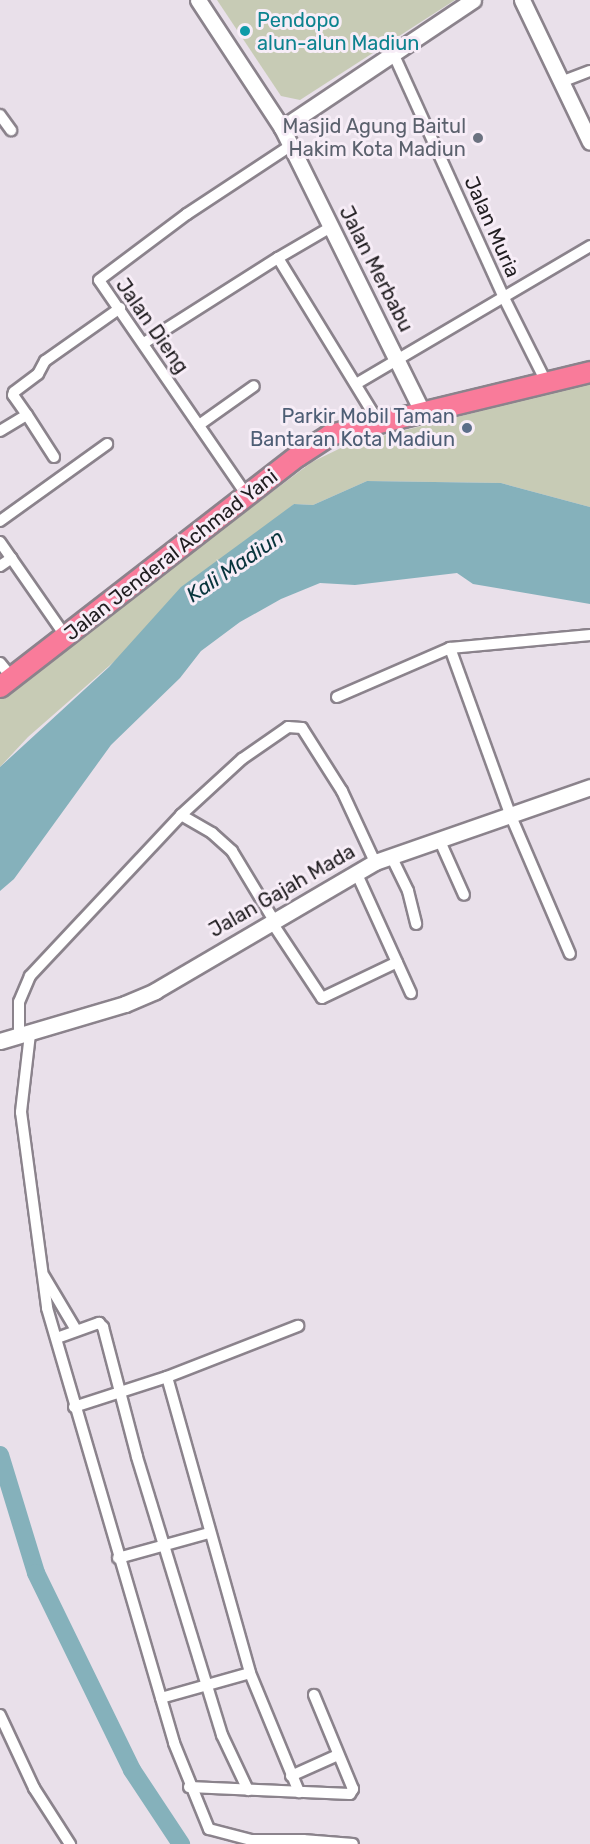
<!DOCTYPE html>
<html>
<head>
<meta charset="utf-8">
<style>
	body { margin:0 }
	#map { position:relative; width:590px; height:1844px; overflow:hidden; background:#e9e0ea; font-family:Rubik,sans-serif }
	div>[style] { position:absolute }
	.green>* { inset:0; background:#c7cbb5 }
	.water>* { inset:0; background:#85b1bb }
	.river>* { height:18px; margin:-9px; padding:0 9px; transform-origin:9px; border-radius:9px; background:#85b1bb }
	.roads { filter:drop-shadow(2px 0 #8b838c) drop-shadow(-2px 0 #8b838c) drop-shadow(0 2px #8b838c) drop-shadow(0 -2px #8b838c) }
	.street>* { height:10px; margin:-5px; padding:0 5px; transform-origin:5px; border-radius:5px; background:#fff }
	.secondary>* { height:15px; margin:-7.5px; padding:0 7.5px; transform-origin:7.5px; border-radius:7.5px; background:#fff }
	.highway>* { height:20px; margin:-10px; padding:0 10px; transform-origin:10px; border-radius:10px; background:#f97b9a }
	.dots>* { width:16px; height:16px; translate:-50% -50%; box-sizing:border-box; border:3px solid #f7edf7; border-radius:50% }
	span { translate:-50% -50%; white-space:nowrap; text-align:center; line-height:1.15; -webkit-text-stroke:6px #f7edf7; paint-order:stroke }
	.culture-label { font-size:20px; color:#0d838f }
	.left { translate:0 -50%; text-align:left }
	.worship-label { font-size:20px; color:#5b616d }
	.right { translate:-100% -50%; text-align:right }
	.street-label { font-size:20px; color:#201d20 }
	.service-label { font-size:20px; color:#4e5e75 }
	.water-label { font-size:21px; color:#08343c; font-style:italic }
</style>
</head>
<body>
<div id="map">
	<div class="green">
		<i style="clip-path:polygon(217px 0,455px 0,300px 100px,281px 96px)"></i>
		<i style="clip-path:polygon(590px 383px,590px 507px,501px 483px,367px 481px,313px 505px,294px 504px,28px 737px,0 767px,0 696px,312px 462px,347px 445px)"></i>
	</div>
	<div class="water">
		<i style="clip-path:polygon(367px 481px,501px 483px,590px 507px,590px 604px,473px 584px,457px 573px,355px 585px,320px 583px,281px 599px,240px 622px,201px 651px,180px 678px,111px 745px,14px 879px,0 891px,0 767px,109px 667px,181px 587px,294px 504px,313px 505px)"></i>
	</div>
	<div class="river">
		<i style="left:0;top:1455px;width:123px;rotate:73deg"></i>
		<i style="left:36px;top:1573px;width:219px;rotate:64deg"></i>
		<i style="left:132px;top:1770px;width:89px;rotate:56.5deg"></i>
	</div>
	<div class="roads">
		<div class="street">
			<i style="left:393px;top:53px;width:267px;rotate:65.6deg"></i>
			<i style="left:503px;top:296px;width:96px;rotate:63.4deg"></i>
			<i style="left:561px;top:82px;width:31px;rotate:-21deg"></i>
			<i style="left:0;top:115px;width:19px;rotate:54deg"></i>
			<i style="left:331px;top:227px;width:61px;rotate:149.7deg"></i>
			<i style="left:278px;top:258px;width:193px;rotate:58.5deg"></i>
			<i style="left:144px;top:343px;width:159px;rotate:-32.4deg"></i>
			<i style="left:356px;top:384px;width:272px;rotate:-30.5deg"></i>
			<i style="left:27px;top:415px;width:50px;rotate:57.3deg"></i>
			<i style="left:199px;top:425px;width:67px;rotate:-35.3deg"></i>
			<i style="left:0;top:431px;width:31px;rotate:-31deg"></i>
			<i style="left:27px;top:415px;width:24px;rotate:-125deg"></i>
			<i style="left:13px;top:395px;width:3px;rotate:-72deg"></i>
			<i style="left:14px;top:392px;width:30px;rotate:-37deg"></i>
			<i style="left:38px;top:374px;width:15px;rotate:-62deg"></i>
			<i style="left:45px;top:361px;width:92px;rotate:-35.2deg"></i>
			<i style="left:248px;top:497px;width:263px;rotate:-124.5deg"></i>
			<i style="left:99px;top:280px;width:110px;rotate:-36.9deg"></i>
			<i style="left:187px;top:214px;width:123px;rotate:-33.4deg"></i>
			<i style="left:0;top:521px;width:132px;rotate:-35.7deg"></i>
			<i style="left:0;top:542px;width:116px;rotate:55.2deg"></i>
			<i style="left:0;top:566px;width:14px;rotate:-34deg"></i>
			<i style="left:450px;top:648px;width:177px;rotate:70.1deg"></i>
			<i style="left:510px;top:814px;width:152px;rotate:66.8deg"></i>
			<i style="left:0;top:663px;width:19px;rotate:51deg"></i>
			<i style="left:337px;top:697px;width:123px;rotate:-23.4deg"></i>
			<i style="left:450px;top:648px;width:141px;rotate:-5.3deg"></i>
			<i style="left:181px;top:815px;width:36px;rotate:30deg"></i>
			<i style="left:212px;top:833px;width:27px;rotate:42deg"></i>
			<i style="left:232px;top:851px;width:79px;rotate:58.9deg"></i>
			<i style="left:439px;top:839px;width:61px;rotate:65.9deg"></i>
			<i style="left:391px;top:856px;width:39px;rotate:64deg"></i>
			<i style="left:408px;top:891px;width:34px;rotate:76deg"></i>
			<i style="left:356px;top:872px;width:133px;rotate:65.6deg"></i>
			<i style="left:271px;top:921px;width:92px;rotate:56.5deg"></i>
			<i style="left:322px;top:998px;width:83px;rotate:-25.6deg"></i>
			<i style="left:30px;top:1034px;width:79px;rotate:96.6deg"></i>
			<i style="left:21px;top:1112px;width:198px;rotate:82.4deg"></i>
			<i style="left:47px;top:1308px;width:453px;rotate:73.7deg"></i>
			<i style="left:174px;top:1743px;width:93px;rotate:67.9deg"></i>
			<i style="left:209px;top:1829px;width:43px;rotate:14.7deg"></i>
			<i style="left:251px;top:1840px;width:52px"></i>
			<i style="left:303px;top:1840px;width:4px;rotate:76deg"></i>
			<i style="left:19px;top:1036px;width:34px;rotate:-90deg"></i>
			<i style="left:19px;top:1002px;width:28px;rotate:-67deg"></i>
			<i style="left:30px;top:976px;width:221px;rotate:-46.8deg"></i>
			<i style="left:181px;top:815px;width:83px;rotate:-42.6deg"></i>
			<i style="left:242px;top:759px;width:56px;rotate:-34.8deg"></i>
			<i style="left:288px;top:727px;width:14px;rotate:4deg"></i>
			<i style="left:302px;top:728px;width:75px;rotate:57.6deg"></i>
			<i style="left:342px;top:791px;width:78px;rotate:65.1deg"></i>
			<i style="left:44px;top:1276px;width:63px;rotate:59.3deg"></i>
			<i style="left:57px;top:1338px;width:45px;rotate:-19.7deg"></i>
			<i style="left:99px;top:1323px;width:6px;rotate:45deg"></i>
			<i style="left:103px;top:1327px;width:134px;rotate:75.3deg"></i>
			<i style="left:137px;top:1457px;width:291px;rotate:73deg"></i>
			<i style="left:222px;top:1735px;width:61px;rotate:64.7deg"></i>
			<i style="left:167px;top:1377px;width:307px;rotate:74.3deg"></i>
			<i style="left:250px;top:1673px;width:129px;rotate:67.6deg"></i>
			<i style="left:74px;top:1407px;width:98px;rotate:-17.9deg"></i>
			<i style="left:167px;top:1377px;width:141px;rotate:-21.3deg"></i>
			<i style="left:118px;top:1558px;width:94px;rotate:-15.4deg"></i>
			<i style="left:161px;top:1698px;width:92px;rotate:-15.7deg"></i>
			<i style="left:0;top:1715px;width:81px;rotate:65deg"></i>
			<i style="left:34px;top:1788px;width:67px;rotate:57.3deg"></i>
			<i style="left:291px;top:1776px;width:51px;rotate:-24.1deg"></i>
			<i style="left:189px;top:1787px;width:161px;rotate:2.5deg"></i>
			<i style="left:350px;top:1794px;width:6px;rotate:-59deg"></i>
			<i style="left:353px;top:1789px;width:102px;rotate:-112.5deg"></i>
			<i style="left:303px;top:1840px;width:50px;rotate:4.6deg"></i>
		</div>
		<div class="secondary">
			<i style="left:198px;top:0;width:153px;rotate:56.7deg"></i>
			<i style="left:282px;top:128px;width:316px;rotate:63.7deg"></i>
			<i style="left:522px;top:0;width:157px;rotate:64.4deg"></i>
			<i style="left:282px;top:128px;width:230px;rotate:-33.8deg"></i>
			<i style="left:0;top:1041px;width:130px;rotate:-16.5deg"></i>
			<i style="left:125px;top:1004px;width:33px;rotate:-23deg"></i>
			<i style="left:155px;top:991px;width:255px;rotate:-30.4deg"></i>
			<i style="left:375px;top:862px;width:228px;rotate:-19.2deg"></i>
		</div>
		<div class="highway">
			<i style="left:0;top:687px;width:377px;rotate:-37.8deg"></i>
			<i style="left:298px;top:456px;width:38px;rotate:-33deg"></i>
			<i style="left:330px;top:435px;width:268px;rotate:-13.6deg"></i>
		</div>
	</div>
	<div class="dots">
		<i style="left:245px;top:31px;background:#0f9aa8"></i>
		<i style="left:478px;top:138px;background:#6b7280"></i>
		<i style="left:467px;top:428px;background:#5c6f8a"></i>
	</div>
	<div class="culture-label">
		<span class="left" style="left:257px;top:32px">Pendopo<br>alun-alun Madiun</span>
	</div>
	<div class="worship-label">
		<span class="right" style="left:466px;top:138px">Masjid Agung Baitul<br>Hakim Kota Madiun</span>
	</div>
	<div class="street-label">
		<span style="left:492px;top:227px;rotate:66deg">Jalan Muria</span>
		<span style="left:376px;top:269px;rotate:63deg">Jalan Merbabu</span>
		<span style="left:152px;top:326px;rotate:55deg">Jalan Dieng</span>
		<span style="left:171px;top:555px;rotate:-38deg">Jalan Jenderal Achmad Yani</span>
		<span style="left:282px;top:891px;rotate:-30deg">Jalan Gajah Mada</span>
	</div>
	<div class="service-label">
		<span class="right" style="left:455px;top:428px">Parkir Mobil Taman<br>Bantaran Kota Madiun</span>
	</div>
	<div class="water-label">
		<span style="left:235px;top:566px;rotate:-34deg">Kali Madiun</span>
	</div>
</div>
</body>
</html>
